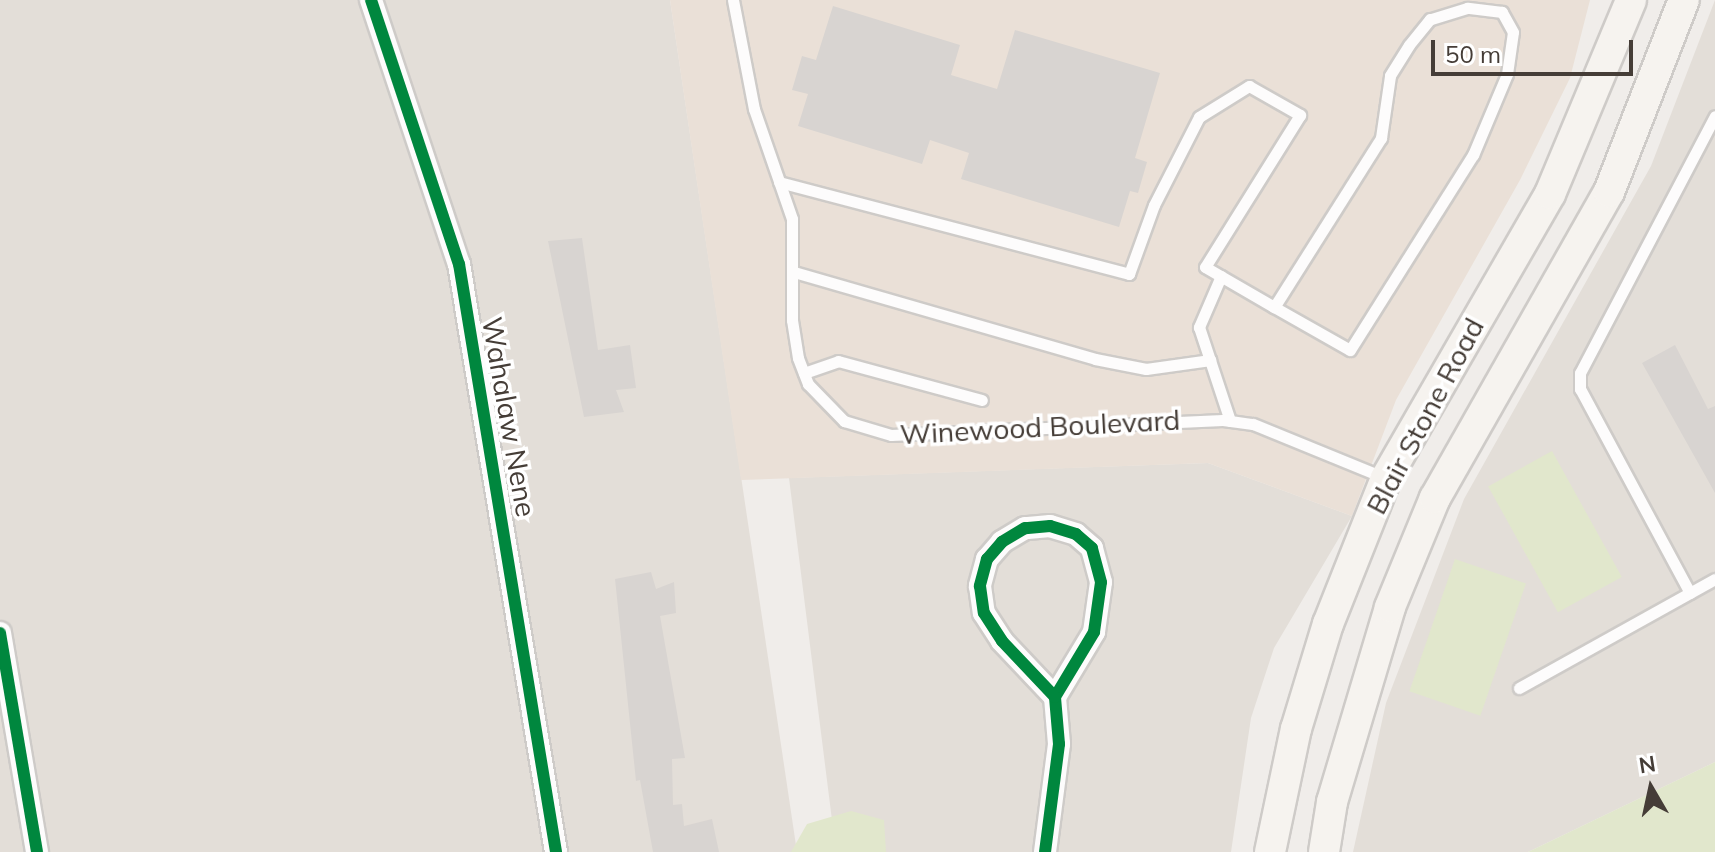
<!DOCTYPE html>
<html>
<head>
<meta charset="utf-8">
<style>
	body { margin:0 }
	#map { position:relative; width:1715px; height:852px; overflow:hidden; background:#f0edea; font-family:Mulish,sans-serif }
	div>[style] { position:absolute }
	.residential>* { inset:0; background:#e3ded8 }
	.commercial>* { inset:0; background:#eae0d7 }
	.green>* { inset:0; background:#e1e7cc; transform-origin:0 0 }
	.building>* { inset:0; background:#d8d4d1 }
	.roads { filter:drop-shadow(2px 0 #cecbc8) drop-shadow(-2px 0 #cecbc8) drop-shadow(0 2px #cecbc8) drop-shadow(0 -2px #cecbc8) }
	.service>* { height:11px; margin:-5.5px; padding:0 5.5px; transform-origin:5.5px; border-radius:5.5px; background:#fdfcfc }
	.minor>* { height:22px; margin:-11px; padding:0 11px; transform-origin:11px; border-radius:11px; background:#fdfcfc }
	.secondary>* { height:30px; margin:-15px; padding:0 15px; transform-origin:15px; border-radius:15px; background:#f6f3ef }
	.cycleway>* { height:12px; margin:-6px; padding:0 6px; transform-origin:6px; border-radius:6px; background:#00873e }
	span { translate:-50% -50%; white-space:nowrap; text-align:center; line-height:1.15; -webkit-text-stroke:7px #fff; paint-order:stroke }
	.street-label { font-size:28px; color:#453d37 }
	.north { position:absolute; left:1611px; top:748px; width:80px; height:80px; -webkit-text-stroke:6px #fff; paint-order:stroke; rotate:351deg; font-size:22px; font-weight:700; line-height:32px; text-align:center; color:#453d37 }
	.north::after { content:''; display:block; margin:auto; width:28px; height:36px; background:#453d37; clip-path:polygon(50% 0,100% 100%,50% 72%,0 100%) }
	.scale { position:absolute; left:1431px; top:40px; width:202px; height:36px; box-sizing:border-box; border:4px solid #453d37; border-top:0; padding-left:10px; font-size:24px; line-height:28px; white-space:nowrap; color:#453d37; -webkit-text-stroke:6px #fff; paint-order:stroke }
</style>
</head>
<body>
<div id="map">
	<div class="residential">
		<i style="clip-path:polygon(0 0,670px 0,797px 852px,0 852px)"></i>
		<i style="clip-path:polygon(1715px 0,1715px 762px,1528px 852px,1353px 852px,1386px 703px,1464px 499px,1651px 166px)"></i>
		<i style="clip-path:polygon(1208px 463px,1352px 516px,1274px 648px,1251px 718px,1231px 852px,836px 852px,789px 478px)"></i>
	</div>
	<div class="commercial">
		<i style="clip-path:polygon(670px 0,1590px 0,1570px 78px,1520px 180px,1396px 400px,1352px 516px,1208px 463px,741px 480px)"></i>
	</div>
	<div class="green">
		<i style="left:1552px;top:451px;width:144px;height:73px;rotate:61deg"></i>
		<i style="left:1455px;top:559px;width:75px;height:140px;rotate:19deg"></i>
		<i style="clip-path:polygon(1715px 762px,1715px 852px,1528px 852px)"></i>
		<i style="clip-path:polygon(851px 811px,884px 820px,886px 852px,791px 852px,807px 824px)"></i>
	</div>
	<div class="building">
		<i style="clip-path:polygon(833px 6px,960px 45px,951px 75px,997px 89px,1015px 30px,1160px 73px,1135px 158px,1147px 162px,1138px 193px,1130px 191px,1119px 227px,961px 179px,969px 153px,930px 140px,922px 164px,798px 126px,808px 94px,792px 90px,802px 56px,816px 60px)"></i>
		<i style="clip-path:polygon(582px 238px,598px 350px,630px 345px,636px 388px,616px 390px,624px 412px,584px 417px,548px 241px)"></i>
		<i style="clip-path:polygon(1675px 345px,1708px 409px,1715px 406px,1715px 493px,1642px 363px)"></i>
		<i style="clip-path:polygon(651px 572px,656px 589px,674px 582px,676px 613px,660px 616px,685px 758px,672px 759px,673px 805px,682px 804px,684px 826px,712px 819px,719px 852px,653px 852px,640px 780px,636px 781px,615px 579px)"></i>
	</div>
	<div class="roads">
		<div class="service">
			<i style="left:733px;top:0;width:111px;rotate:79.1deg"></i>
			<i style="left:754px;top:109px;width:116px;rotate:70.9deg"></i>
			<i style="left:792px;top:219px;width:101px;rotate:90deg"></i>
			<i style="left:792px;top:320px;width:38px;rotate:81deg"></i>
			<i style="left:798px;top:358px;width:28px;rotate:69deg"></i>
			<i style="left:808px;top:384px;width:52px;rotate:45.8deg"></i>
			<i style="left:844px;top:421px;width:49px;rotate:16.6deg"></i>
			<i style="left:891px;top:435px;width:332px;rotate:-2.6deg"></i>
			<i style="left:1223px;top:420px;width:30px;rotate:8deg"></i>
			<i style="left:1253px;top:424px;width:143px;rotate:22.2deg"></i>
			<i style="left:779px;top:182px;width:362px;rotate:14.7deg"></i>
			<i style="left:1129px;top:274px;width:73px;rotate:-70.1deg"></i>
			<i style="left:1154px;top:205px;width:99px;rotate:-62.9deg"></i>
			<i style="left:1199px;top:117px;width:59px;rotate:-31.8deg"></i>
			<i style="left:1249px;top:86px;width:59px;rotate:29.6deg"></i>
			<i style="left:1300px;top:115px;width:179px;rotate:122deg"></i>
			<i style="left:1205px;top:267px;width:80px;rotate:30.1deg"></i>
			<i style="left:1274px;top:307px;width:87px;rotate:29.5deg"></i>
			<i style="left:1350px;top:350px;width:231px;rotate:-57.8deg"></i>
			<i style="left:1473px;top:155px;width:88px;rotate:-67.2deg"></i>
			<i style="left:1507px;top:74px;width:42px;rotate:-81.9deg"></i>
			<i style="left:1513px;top:32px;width:23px;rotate:-119deg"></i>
			<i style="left:1502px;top:12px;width:35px;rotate:-173deg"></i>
			<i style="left:1467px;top:8px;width:39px;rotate:163deg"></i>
			<i style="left:1430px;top:19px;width:33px;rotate:129deg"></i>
			<i style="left:1409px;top:45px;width:36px;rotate:122deg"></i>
			<i style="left:1390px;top:76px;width:63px;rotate:98.3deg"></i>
			<i style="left:1381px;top:138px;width:200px;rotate:122.3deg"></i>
			<i style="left:794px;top:272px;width:313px;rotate:16.1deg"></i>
			<i style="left:1095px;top:359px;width:52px;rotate:11.1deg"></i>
			<i style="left:1146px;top:369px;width:65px;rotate:-8deg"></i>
			<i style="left:1221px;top:276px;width:56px;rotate:113.3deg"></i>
			<i style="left:1199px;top:327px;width:99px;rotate:71.7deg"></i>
			<i style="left:804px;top:373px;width:36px;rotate:-19deg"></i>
			<i style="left:838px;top:361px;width:149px;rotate:15.2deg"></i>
			<i style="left:1690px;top:593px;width:232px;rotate:-118.3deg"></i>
			<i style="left:1580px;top:389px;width:16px;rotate:-90deg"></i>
			<i style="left:1580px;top:373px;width:290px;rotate:-62.3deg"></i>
			<i style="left:1519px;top:688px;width:224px;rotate:-29.1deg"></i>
		</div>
		<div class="minor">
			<i style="left:371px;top:0;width:278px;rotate:71.6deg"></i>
			<i style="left:459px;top:264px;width:596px;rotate:80.63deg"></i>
			<i style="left:0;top:633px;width:222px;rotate:80.4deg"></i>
			<i style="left:1045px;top:852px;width:109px;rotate:-82.6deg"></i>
			<i style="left:1059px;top:744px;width:47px;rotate:-94.9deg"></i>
			<i style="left:1055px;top:697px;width:76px;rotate:-59deg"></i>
			<i style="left:1094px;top:632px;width:50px;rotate:-82deg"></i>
			<i style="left:1101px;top:582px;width:35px;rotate:-105deg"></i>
			<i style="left:1092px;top:548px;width:21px;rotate:-139deg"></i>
			<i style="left:1076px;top:534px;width:27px;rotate:-163deg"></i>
			<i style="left:1050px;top:526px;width:25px;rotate:175deg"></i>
			<i style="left:1025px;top:528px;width:27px;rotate:149deg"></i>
			<i style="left:1002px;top:542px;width:23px;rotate:131deg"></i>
			<i style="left:987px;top:559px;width:28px;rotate:105deg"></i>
			<i style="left:980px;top:586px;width:27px;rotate:82deg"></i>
			<i style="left:984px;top:613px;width:33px;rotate:57deg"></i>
			<i style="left:1002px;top:641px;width:77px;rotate:46.6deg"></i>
		</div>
		<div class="secondary">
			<i style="left:1270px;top:852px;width:126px;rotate:-78.1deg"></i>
			<i style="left:1296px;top:729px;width:110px;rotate:-73.1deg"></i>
			<i style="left:1328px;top:624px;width:157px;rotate:-68.3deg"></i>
			<i style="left:1386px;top:478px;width:328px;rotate:-60deg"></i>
			<i style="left:1550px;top:194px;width:210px;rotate:-67.3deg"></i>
			<i style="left:1324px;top:852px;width:51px;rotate:-80.9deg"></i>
			<i style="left:1332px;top:802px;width:203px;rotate:-73.4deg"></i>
			<i style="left:1390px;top:607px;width:118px;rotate:-67.6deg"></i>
			<i style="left:1435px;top:498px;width:352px;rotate:-60.4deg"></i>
			<i style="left:1609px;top:192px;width:206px;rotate:-68.7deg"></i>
		</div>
	</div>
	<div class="cycleway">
		<i style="left:371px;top:0;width:278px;rotate:71.6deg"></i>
		<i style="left:459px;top:264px;width:596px;rotate:80.63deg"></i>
		<i style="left:0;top:633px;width:222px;rotate:80.4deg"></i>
		<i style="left:1045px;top:852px;width:109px;rotate:-82.6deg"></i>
		<i style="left:1059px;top:744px;width:47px;rotate:-94.9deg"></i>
		<i style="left:1055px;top:697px;width:76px;rotate:-59deg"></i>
		<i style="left:1094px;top:632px;width:50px;rotate:-82deg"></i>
		<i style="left:1101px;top:582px;width:35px;rotate:-105deg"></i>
		<i style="left:1092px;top:548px;width:21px;rotate:-139deg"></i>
		<i style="left:1076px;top:534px;width:27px;rotate:-163deg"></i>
		<i style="left:1050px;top:526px;width:25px;rotate:175deg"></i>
		<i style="left:1025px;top:528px;width:27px;rotate:149deg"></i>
		<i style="left:1002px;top:542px;width:23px;rotate:131deg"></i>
		<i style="left:987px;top:559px;width:28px;rotate:105deg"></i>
		<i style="left:980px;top:586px;width:27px;rotate:82deg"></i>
		<i style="left:984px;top:613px;width:33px;rotate:57deg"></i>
		<i style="left:1002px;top:641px;width:77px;rotate:46.6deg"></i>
	</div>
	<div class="street-label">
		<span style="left:1425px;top:416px;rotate:-62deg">Blair Stone Road</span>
		<span style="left:509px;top:417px;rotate:80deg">Wahalaw Nene</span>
		<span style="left:1040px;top:427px;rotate:-3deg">Winewood Boulevard</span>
	</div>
	<div class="north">N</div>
	<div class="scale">50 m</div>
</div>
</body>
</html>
